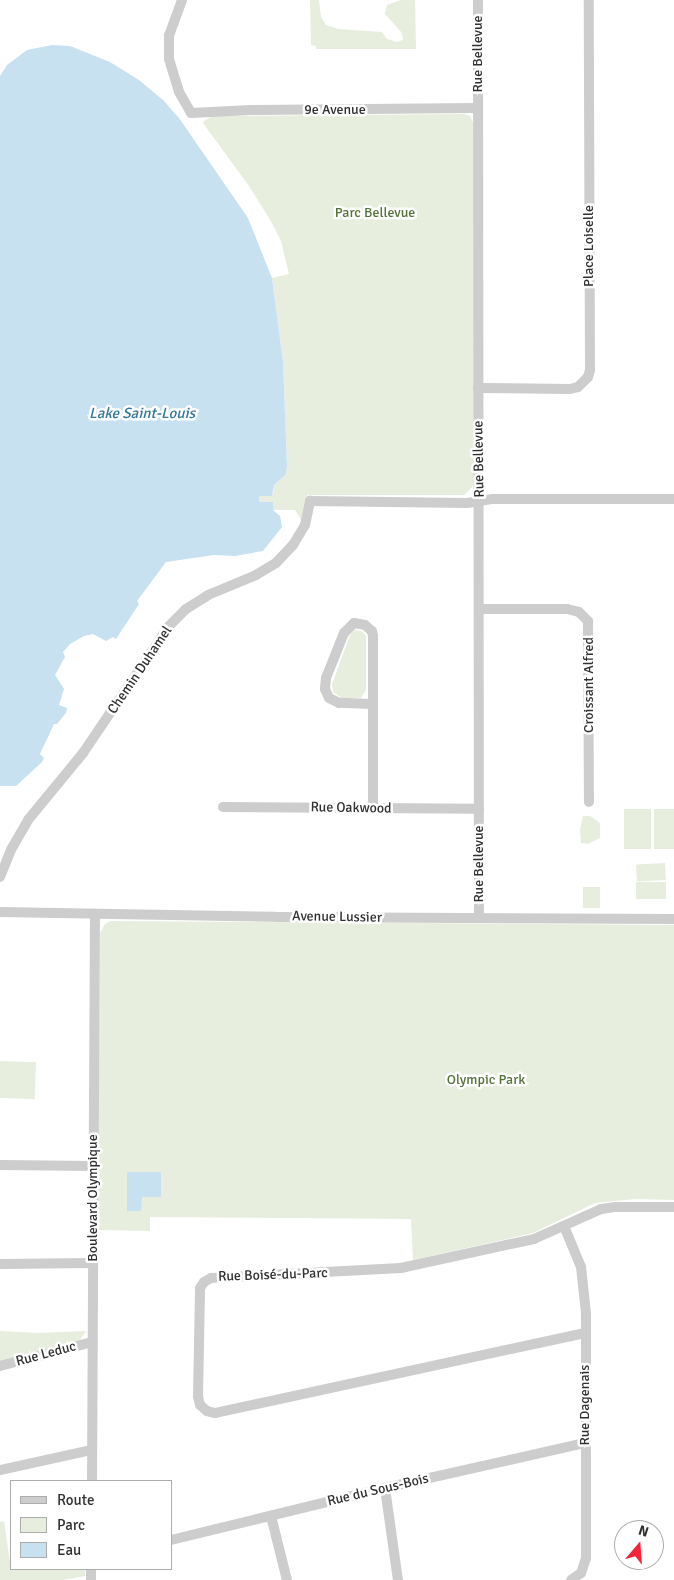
<!DOCTYPE html>
<html>
<head>
<meta charset="utf-8">
<style>
	body { margin:0 }
	#map { position:relative; width:674px; height:1580px; overflow:hidden; background:#fff; font-family:Signika,sans-serif }
	div>[style] { position:absolute }
	.green>* { inset:0; background:#e7eedd; transform-origin:0 0 }
	.water>* { inset:0; background:#c7e1f0 }
	.minor>* { height:10px; margin:-5px; padding:0 5px; transform-origin:5px; border-radius:5px; background:#cdcdcd }
	span { translate:-50% -50%; white-space:nowrap; text-align:center; line-height:1.15; -webkit-text-stroke:5px #fff; paint-order:stroke }
	.street-label { font-size:14px; color:#303030 }
	.park-label { font-size:14px; color:#547138 }
	.water-label { font-size:15px; color:#35769b; font-style:italic }
	.legend { position:absolute; left:10px; top:1480px; width:162px; height:90px; box-sizing:border-box; background:#fff; border:1px solid #acacac; margin:0; padding:6px 9px; list-style:none; font-size:15px; color:#303030 }
	.legend li { display:flex; align-items:center; gap:10px; height:25px }
	.legend b { width:25px; border:1px solid #acacac }
	.north { position:absolute; left:614px; top:1520px; width:50px; height:50px; box-sizing:border-box; background:#fff; border:1px solid #acacac; border-radius:50%; rotate:18deg; font-size:14px; font-weight:700; line-height:20px; text-align:center; color:#303030 }
	.north::after { content:''; display:block; margin:auto; width:18px; height:22px; background:#f72337; clip-path:polygon(50% 0,100% 100%,50% 72%,0 100%) }
</style>
</head>
<body>
<div id="map">
	<div class="green">
		<i style="clip-path:polygon(310px 0,319px 0,321px 17px,326px 25px,338px 29px,382px 32px,387px 39px,397px 42px,403px 40px,402px 33px,385px 14px,387px 5px,401px 0,415px 0,416px 49px,316px 49px,316px 46px,311px 45px)"></i>
		<i style="clip-path:polygon(464px 114px,470px 116px,474px 124px,475px 471px,473px 486px,464px 495px,307px 495px,301px 520px,295px 510px,273px 510px,259px 502px,259px 496px,273px 494px,274px 485px,286px 474px,287px 465px,283px 362px,272px 278px,289px 274px,281px 241px,272px 223px,249px 186px,203px 123px,204px 121px,212px 116px)"></i>
		<i style="clip-path:polygon(355px 630px,362px 631px,366px 636px,366px 690px,361px 698px,343px 699px,333px 692px,332px 684px,350px 635px)"></i>
		<i style="left:624px;top:809px;width:27px;height:40px"></i>
		<i style="left:654px;top:809px;width:20px;height:40px"></i>
		<i style="clip-path:polygon(583px 816px,590px 816px,600px 823px,600px 838px,588px 844px,581px 843px,580px 829px)"></i>
		<i style="left:665px;top:863px;width:17px;height:29px;rotate:87deg"></i>
		<i style="left:636px;top:882px;width:30px;height:17px"></i>
		<i style="left:583px;top:887px;width:17px;height:21px"></i>
		<i style="clip-path:polygon(110px 921px,674px 925px,674px 1200px,635px 1199px,595px 1203px,533px 1233px,413px 1260px,411px 1219px,150px 1217px,150px 1231px,98px 1230px,100px 933px,105px 924px)"></i>
		<i style="left:0;top:1061px;width:36px;height:37px;rotate:2deg"></i>
		<i style="clip-path:polygon(0 1331px,38px 1333px,86px 1331px,80px 1340px,0 1362px)"></i>
		<i style="clip-path:polygon(4px 1521px,11px 1569px,85px 1569px,85px 1576px,63px 1580px,0 1580px,0 1522px)"></i>
	</div>
	<div class="water">
		<i style="clip-path:polygon(52px 45px,70px 46px,110px 62px,139px 80px,163px 100px,179px 118px,248px 218px,272px 278px,283px 362px,287px 465px,286px 474px,274px 485px,272px 496px,259px 496px,259px 502px,273px 502px,273px 510px,280px 516px,282px 527px,263px 551px,235px 556px,214px 555px,166px 562px,137px 601px,139px 604px,116px 639px,113px 637px,106px 641px,93px 634px,84px 636px,70px 644px,63px 652px,65px 657px,55px 675px,64px 689px,59px 705px,67px 708px,66px 713px,57px 724px,54px 724px,40px 754px,44px 758px,42px 762px,16px 786px,0 786px,0 76px,7px 65px,27px 50px)"></i>
		<i style="clip-path:polygon(127px 1172px,161px 1172px,161px 1197px,142px 1197px,141px 1211px,127px 1211px)"></i>
	</div>
	<div class="minor">
		<i style="left:182px;top:0;width:37px;rotate:110deg"></i>
		<i style="left:169px;top:35px;width:24px;rotate:90deg"></i>
		<i style="left:169px;top:59px;width:34px;rotate:73deg"></i>
		<i style="left:179px;top:92px;width:24px;rotate:60deg"></i>
		<i style="left:191px;top:113px;width:60px;rotate:-2.9deg"></i>
		<i style="left:251px;top:110px;width:227px;rotate:-0.5deg"></i>
		<i style="left:478px;top:0;width:918px;rotate:89.94deg"></i>
		<i style="left:478px;top:388px;width:92px;rotate:0.6deg"></i>
		<i style="left:570px;top:389px;width:8px;rotate:-14deg"></i>
		<i style="left:578px;top:387px;width:14px;rotate:-45deg"></i>
		<i style="left:588px;top:377px;width:7px;rotate:-74deg"></i>
		<i style="left:590px;top:370px;width:370px;rotate:-90.2deg"></i>
		<i style="left:480px;top:609px;width:87px"></i>
		<i style="left:567px;top:609px;width:12px;rotate:14deg"></i>
		<i style="left:579px;top:612px;width:13px;rotate:45deg"></i>
		<i style="left:588px;top:621px;width:181px;rotate:89.7deg"></i>
		<i style="left:372px;top:704px;width:33px;rotate:-178deg"></i>
		<i style="left:339px;top:703px;width:11px;rotate:-153deg"></i>
		<i style="left:329px;top:698px;width:10px;rotate:-114deg"></i>
		<i style="left:325px;top:689px;width:11px;rotate:-85deg"></i>
		<i style="left:326px;top:678px;width:48px;rotate:-68.2deg"></i>
		<i style="left:344px;top:633px;width:14px;rotate:-45deg"></i>
		<i style="left:354px;top:623px;width:11px;rotate:10deg"></i>
		<i style="left:365px;top:625px;width:9px;rotate:41deg"></i>
		<i style="left:372px;top:631px;width:5px;rotate:79deg"></i>
		<i style="left:373px;top:636px;width:173px;rotate:90deg"></i>
		<i style="left:223px;top:807px;width:256px;rotate:0.4deg"></i>
		<i style="left:0;top:877px;width:31px;rotate:-68deg"></i>
		<i style="left:12px;top:848px;width:32px;rotate:-60deg"></i>
		<i style="left:28px;top:820px;width:87px;rotate:-50.6deg"></i>
		<i style="left:83px;top:753px;width:153px;rotate:-55.9deg"></i>
		<i style="left:169px;top:626px;width:24px;rotate:-45deg"></i>
		<i style="left:186px;top:609px;width:26px;rotate:-32deg"></i>
		<i style="left:208px;top:595px;width:52px;rotate:-22.6deg"></i>
		<i style="left:256px;top:575px;width:23px;rotate:-31deg"></i>
		<i style="left:276px;top:563px;width:25px;rotate:-47deg"></i>
		<i style="left:293px;top:545px;width:23px;rotate:-59deg"></i>
		<i style="left:305px;top:525px;width:25px;rotate:-78deg"></i>
		<i style="left:310px;top:501px;width:157px;rotate:0.7deg"></i>
		<i style="left:467px;top:503px;width:26px;rotate:-9deg"></i>
		<i style="left:493px;top:499px;width:181px"></i>
		<i style="left:0;top:912px;width:275px;rotate:1deg"></i>
		<i style="left:275px;top:917px;width:399px;rotate:0.3deg"></i>
		<i style="left:0;top:1165px;width:94px;rotate:0.6deg"></i>
		<i style="left:564px;top:1226px;width:44px;rotate:67.5deg"></i>
		<i style="left:581px;top:1267px;width:46px;rotate:83.8deg"></i>
		<i style="left:586px;top:1313px;width:245px;rotate:90deg"></i>
		<i style="left:586px;top:1558px;width:16px;rotate:108deg"></i>
		<i style="left:581px;top:1573px;width:12px;rotate:145deg"></i>
		<i style="left:0;top:1264px;width:93px;rotate:-0.6deg"></i>
		<i style="left:585px;top:1333px;width:379px;rotate:167.8deg"></i>
		<i style="left:215px;top:1413px;width:8px;rotate:-166deg"></i>
		<i style="left:207px;top:1411px;width:9px;rotate:-139deg"></i>
		<i style="left:200px;top:1405px;width:9px;rotate:-103deg"></i>
		<i style="left:198px;top:1396px;width:108px;rotate:-88.9deg"></i>
		<i style="left:200px;top:1288px;width:7px;rotate:-56deg"></i>
		<i style="left:204px;top:1282px;width:8px;rotate:-30deg"></i>
		<i style="left:211px;top:1278px;width:190px;rotate:-3deg"></i>
		<i style="left:401px;top:1268px;width:136px;rotate:-12.3deg"></i>
		<i style="left:534px;top:1239px;width:73px;rotate:-24.1deg"></i>
		<i style="left:601px;top:1209px;width:15px;rotate:-8deg"></i>
		<i style="left:616px;top:1207px;width:58px"></i>
		<i style="left:0;top:1366px;width:95px;rotate:-14.6deg"></i>
		<i style="left:0;top:1470px;width:94px;rotate:-12.3deg"></i>
		<i style="left:92px;top:1481px;width:567px;rotate:-89.7deg"></i>
		<i style="left:385px;top:1488px;width:93px;rotate:82deg"></i>
		<i style="left:271px;top:1516px;width:66px;rotate:76deg"></i>
		<i style="left:171px;top:1540px;width:220px;rotate:-13.7deg"></i>
		<i style="left:385px;top:1488px;width:205px;rotate:-12.7deg"></i>
		<i style="left:91px;top:1580px;width:11px;rotate:-90deg"></i>
	</div>
	<div class="street-label">
		<span style="left:478px;top:54px;rotate:-90deg">Rue Bellevue</span>
		<span style="left:335px;top:110px">9e Avenue</span>
		<span style="left:589px;top:246px;rotate:-90deg">Place Loiselle</span>
		<span style="left:479px;top:459px;rotate:-91deg">Rue Bellevue</span>
		<span style="left:140px;top:670px;rotate:-56deg">Chemin Duhamel</span>
		<span style="left:589px;top:685px;rotate:-90deg">Croissant Alfred</span>
		<span style="left:351px;top:808px;rotate:1deg">Rue Oakwood</span>
		<span style="left:479px;top:864px;rotate:-90deg">Rue Bellevue</span>
		<span style="left:337px;top:917px;rotate:1deg">Avenue Lussier</span>
		<span style="left:93px;top:1198px;rotate:-90deg">Boulevard Olympique</span>
		<span style="left:273px;top:1275px;rotate:-2deg">Rue Boisé-du-Parc</span>
		<span style="left:46px;top:1354px;rotate:-15deg">Rue Leduc</span>
		<span style="left:585px;top:1405px;rotate:-90deg">Rue Dagenais</span>
		<span style="left:378px;top:1490px;rotate:-13deg">Rue du Sous-Bois</span>
	</div>
	<div class="park-label">
		<span style="left:375px;top:213px">Parc Bellevue</span>
		<span style="left:486px;top:1080px">Olympic Park</span>
	</div>
	<div class="water-label">
		<span style="left:142px;top:414px">Lake Saint-Louis</span>
	</div>
	<ul class="legend">
	<li><b style="height:6px;background:#cdcdcd"></b>Route</li>
	<li><b style="height:14px;background:#e7eedd"></b>Parc</li>
	<li><b style="height:14px;background:#c7e1f0"></b>Eau</li>
	</ul>
	<div class="north">N</div>
</div>
</body>
</html>
